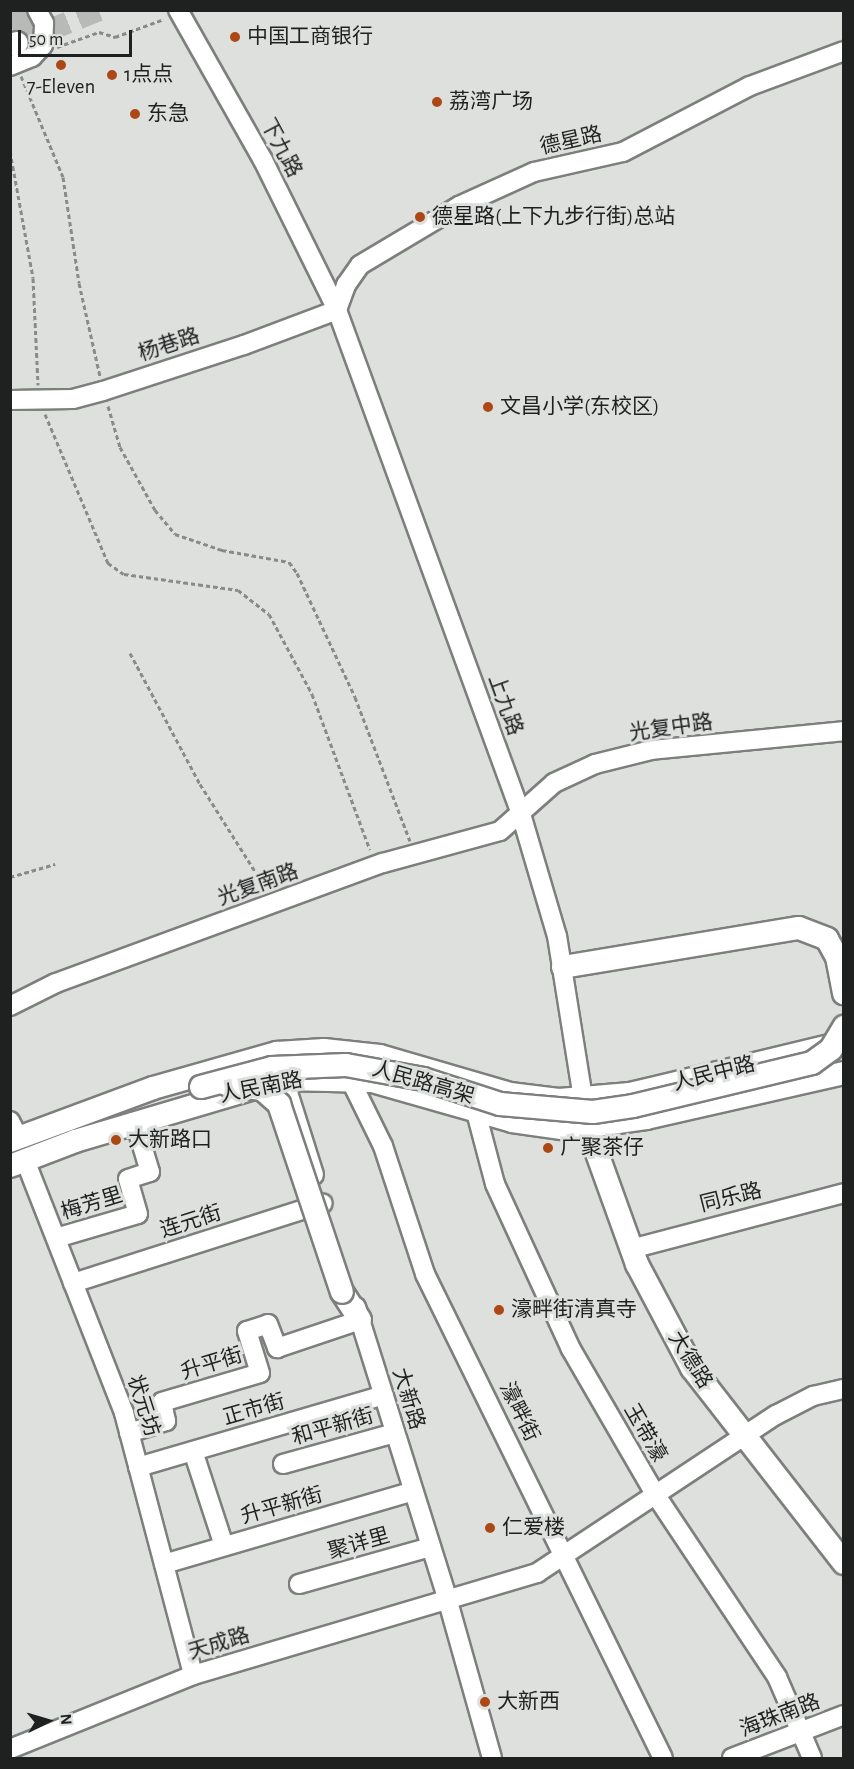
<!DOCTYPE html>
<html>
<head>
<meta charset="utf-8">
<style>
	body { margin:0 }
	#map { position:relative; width:854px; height:1769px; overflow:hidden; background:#dee0de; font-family:"Alegreya Sans","Noto Sans SC",sans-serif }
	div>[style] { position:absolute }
	.major-tunnel>* { height:22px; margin-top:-11px; transform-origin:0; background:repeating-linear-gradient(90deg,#b8bab8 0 22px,transparent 0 33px) }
	.path>* { height:3px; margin-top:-1.5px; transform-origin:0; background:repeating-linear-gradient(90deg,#898b8a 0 4.5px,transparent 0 7.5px) }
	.roads { filter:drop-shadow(2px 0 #7d7f7d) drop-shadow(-2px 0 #7d7f7d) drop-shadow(0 2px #7d7f7d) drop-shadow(0 -2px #7d7f7d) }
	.minor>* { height:18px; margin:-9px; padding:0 9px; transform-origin:9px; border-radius:9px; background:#fff }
	.major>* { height:22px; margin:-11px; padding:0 11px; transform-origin:11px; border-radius:11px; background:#fff }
	.bridges { filter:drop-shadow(2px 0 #7d7f7d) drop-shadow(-2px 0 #7d7f7d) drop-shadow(0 2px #7d7f7d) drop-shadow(0 -2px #7d7f7d) }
	.major-bridge>* { height:22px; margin:-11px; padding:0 11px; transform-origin:11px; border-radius:11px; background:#fff }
	.dots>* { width:16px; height:16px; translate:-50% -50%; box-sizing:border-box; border:3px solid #dee0de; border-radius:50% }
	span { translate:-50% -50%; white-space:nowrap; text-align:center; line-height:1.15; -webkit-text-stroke:6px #dee0de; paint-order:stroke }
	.poi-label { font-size:21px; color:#1f2020 }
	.left { translate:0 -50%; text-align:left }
	.street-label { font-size:21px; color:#1f2020 }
	.frame { position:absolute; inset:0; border:12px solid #1f2020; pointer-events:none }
	.north { position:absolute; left:18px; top:1691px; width:60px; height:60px; -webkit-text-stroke:4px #dee0de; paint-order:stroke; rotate:85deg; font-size:16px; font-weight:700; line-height:24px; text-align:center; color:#1f2020 }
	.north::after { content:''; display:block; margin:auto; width:21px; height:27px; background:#1f2020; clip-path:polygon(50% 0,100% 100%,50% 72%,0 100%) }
	.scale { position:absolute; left:18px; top:30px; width:114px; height:27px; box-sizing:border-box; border:3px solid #1f2020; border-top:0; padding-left:8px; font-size:18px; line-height:21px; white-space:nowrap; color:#1f2020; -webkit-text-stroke:4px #dee0de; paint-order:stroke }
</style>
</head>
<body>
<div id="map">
	<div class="major-tunnel">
		<i style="left:10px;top:23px;width:36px;rotate:-21deg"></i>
		<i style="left:17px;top:43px;width:88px;rotate:-21.9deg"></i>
	</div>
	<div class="path">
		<i style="left:57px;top:47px;width:45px;rotate:-19.7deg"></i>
		<i style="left:99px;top:32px;width:17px;rotate:17deg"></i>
		<i style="left:115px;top:37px;width:52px;rotate:-20.2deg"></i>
		<i style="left:21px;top:76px;width:109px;rotate:67.4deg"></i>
		<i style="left:63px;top:177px;width:107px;rotate:81.4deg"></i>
		<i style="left:79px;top:283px;width:95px;rotate:77.3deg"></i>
		<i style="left:10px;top:151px;width:129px;rotate:79.7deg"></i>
		<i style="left:33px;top:278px;width:107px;rotate:87.3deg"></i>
		<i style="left:108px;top:406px;width:43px;rotate:73.7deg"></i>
		<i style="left:120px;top:447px;width:72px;rotate:60.9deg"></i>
		<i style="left:155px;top:510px;width:31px;rotate:50deg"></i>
		<i style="left:175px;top:534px;width:50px;rotate:18.8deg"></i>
		<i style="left:222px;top:550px;width:68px;rotate:10.2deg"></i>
		<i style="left:289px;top:562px;width:14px;rotate:54deg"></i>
		<i style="left:297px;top:573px;width:137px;rotate:64.9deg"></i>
		<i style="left:355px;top:697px;width:154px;rotate:69.1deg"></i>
		<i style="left:45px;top:414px;width:162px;rotate:67.1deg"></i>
		<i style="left:108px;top:563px;width:19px;rotate:35deg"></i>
		<i style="left:124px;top:574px;width:115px;rotate:8deg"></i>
		<i style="left:238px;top:590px;width:39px;rotate:38deg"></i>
		<i style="left:269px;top:614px;width:91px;rotate:61.7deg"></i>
		<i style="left:312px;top:694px;width:166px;rotate:69.6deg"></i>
		<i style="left:130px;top:653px;width:149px;rotate:61.9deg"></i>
		<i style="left:200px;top:784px;width:124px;rotate:57.8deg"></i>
		<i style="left:10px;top:877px;width:47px;rotate:-16.1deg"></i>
	</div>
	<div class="roads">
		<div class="minor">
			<i style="left:178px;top:10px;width:172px;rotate:60.5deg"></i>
			<i style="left:263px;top:160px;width:167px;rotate:63.7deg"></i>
			<i style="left:337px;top:310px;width:537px;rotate:69.94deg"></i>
			<i style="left:521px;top:814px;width:127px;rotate:73.6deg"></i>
			<i style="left:557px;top:936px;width:177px;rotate:80.9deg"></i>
			<i style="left:10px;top:66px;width:24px;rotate:-22deg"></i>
			<i style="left:32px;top:57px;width:16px;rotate:-47deg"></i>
			<i style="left:43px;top:45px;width:22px;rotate:-87deg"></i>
			<i style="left:44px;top:23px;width:15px;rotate:-118deg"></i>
			<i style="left:337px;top:310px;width:27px;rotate:-70deg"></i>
			<i style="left:346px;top:285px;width:24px;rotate:-55deg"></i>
			<i style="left:360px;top:265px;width:115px;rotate:-30.8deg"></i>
			<i style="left:459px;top:206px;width:82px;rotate:-24.4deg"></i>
			<i style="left:534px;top:172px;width:91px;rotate:-12.7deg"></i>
			<i style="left:623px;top:152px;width:143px;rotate:-27.5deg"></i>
			<i style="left:750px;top:86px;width:100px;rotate:-20.4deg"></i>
			<i style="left:10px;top:400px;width:63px;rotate:-0.9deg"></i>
			<i style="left:73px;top:399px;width:31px;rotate:-15deg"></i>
			<i style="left:103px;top:391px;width:148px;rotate:-18.1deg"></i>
			<i style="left:244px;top:345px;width:99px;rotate:-20.6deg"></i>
			<i style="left:10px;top:1006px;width:51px;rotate:-26.6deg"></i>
			<i style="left:56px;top:983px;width:348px;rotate:-20.2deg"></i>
			<i style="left:383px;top:863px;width:121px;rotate:-15.3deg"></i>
			<i style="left:500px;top:831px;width:72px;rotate:-41.6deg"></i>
			<i style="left:554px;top:783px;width:45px;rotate:-24.9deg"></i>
			<i style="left:595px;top:764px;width:58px;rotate:-14deg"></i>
			<i style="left:651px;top:750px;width:194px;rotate:-5.6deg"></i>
			<i style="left:280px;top:1067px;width:113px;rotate:72.5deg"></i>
			<i style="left:350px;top:1079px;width:75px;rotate:63.8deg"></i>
			<i style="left:383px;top:1146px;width:135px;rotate:71.8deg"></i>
			<i style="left:425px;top:1274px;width:539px;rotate:63.82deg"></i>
			<i style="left:476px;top:1112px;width:74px;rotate:75.2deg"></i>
			<i style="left:495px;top:1184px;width:182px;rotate:65.3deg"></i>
			<i style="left:571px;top:1349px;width:168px;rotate:59.9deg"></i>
			<i style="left:655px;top:1494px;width:220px;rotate:56.3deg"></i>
			<i style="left:777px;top:1677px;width:88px;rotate:66.6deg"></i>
			<i style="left:10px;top:1121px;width:18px;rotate:63deg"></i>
			<i style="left:25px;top:1160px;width:272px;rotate:68.6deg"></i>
			<i style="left:124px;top:1413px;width:271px;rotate:75.2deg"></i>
			<i style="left:56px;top:1238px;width:85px;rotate:-16.3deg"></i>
			<i style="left:138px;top:1214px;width:36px;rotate:-106deg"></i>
			<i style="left:128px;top:1179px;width:23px;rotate:-18deg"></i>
			<i style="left:150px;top:1172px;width:52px;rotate:-106.7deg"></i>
			<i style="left:631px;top:1249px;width:220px;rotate:-14.7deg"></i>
			<i style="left:73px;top:1283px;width:262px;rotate:-17.7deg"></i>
			<i style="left:356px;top:1307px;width:305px;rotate:72.6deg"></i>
			<i style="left:447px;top:1598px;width:166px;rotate:74.3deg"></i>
			<i style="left:129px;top:1433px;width:39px;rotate:-18deg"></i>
			<i style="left:166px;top:1421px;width:19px;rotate:-102deg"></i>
			<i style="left:162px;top:1402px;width:102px;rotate:-16.5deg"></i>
			<i style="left:260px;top:1373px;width:44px;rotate:-107.2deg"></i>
			<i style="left:247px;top:1331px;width:22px;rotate:-18deg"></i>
			<i style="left:268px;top:1324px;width:26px;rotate:69deg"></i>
			<i style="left:277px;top:1348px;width:88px;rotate:-18.6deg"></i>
			<i style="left:193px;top:1451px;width:100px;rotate:71.9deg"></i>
			<i style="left:283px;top:1464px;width:116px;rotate:-15.5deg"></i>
			<i style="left:138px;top:1467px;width:256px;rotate:-16.3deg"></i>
			<i style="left:164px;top:1564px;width:259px;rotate:-16.3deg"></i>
			<i style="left:299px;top:1584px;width:137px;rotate:-15.7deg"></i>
			<i style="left:10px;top:1749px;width:197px;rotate:-22deg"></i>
			<i style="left:193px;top:1675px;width:359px;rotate:-16.5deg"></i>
			<i style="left:537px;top:1573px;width:287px;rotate:-33.5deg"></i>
			<i style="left:776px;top:1415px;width:42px;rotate:-27.2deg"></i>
			<i style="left:813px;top:1396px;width:32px;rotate:-13deg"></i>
			<i style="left:732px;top:1758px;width:120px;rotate:-21deg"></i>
		</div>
		<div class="major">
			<i style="left:10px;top:45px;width:7px;rotate:-16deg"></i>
			<i style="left:563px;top:967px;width:239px;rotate:-9.4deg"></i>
			<i style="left:799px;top:928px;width:30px;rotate:21deg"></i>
			<i style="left:827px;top:939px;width:21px;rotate:61deg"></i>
			<i style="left:837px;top:957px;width:37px;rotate:79deg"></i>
			<i style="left:588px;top:1128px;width:145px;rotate:70.2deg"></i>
			<i style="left:637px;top:1264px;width:118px;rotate:62.1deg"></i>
			<i style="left:692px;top:1368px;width:247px;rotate:52.1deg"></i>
			<i style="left:10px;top:1141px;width:153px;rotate:-20.3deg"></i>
			<i style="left:153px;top:1088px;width:129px;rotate:-15.8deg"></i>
			<i style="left:277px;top:1053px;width:47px;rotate:-3.7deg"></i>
			<i style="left:324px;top:1050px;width:56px;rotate:6.1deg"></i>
			<i style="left:380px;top:1056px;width:135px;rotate:16.3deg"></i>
			<i style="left:510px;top:1094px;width:49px;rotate:7deg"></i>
			<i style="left:559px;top:1100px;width:71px;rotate:-4.8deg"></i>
			<i style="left:630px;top:1094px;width:215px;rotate:-13.5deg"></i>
			<i style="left:10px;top:1166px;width:70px;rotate:-21deg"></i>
			<i style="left:75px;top:1141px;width:218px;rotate:-16.5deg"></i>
			<i style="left:284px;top:1079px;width:88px;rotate:1.3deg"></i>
			<i style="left:372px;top:1081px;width:146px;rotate:15.9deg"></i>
			<i style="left:512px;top:1121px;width:57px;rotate:8.1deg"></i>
			<i style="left:568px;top:1129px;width:79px;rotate:-8deg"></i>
			<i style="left:646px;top:1118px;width:203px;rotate:-12.8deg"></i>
			<i style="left:342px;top:1292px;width:33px;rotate:57deg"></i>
		</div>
	</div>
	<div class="bridges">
		<div class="major-bridge">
			<i style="left:226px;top:1084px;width:36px;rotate:8deg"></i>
			<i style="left:262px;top:1089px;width:23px;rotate:41deg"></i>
			<i style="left:279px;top:1104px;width:198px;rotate:71.5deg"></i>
			<i style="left:201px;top:1087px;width:73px;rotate:-15deg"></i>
			<i style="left:272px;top:1068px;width:74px;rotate:-2.3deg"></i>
			<i style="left:346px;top:1065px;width:78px;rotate:10.3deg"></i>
			<i style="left:423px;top:1079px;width:81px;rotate:18deg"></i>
			<i style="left:500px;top:1104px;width:93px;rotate:4.9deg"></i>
			<i style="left:593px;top:1112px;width:40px;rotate:-8.5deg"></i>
			<i style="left:633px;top:1106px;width:184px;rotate:-13.5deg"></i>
			<i style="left:812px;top:1063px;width:24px;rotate:-36deg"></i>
			<i style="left:831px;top:1049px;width:26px;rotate:-59deg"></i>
		</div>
	</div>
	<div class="dots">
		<i style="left:235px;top:37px;background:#ac4816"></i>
		<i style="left:61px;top:65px;background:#ac4816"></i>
		<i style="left:112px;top:75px;background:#ac4816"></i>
		<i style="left:437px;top:102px;background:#ac4816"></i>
		<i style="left:135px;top:114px;background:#ac4816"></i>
		<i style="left:420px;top:217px;background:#ac4816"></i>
		<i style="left:488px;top:407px;background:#ac4816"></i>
		<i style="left:116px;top:1140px;background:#ac4816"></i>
		<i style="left:548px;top:1148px;background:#ac4816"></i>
		<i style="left:499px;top:1310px;background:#ac4816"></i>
		<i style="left:490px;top:1528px;background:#ac4816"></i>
		<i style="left:485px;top:1702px;background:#ac4816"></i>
	</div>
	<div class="poi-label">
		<span class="left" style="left:247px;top:37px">中国工商银行</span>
		<span class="left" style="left:124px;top:75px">1点点</span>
		<span style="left:61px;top:87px">7-Eleven</span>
		<span class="left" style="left:449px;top:102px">荔湾广场</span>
		<span class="left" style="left:147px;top:114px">东急</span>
		<span class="left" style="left:432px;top:217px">德星路(上下九步行街)总站</span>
		<span class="left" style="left:500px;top:407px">文昌小学(东校区)</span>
		<span class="left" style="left:128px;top:1140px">大新路口</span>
		<span class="left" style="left:560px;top:1148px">广聚茶仔</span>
		<span class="left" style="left:511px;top:1310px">濠畔街清真寺</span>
		<span class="left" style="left:502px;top:1528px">仁爱楼</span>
		<span class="left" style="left:497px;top:1702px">大新西</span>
	</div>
	<div class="street-label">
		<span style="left:571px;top:141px;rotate:-13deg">德星路</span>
		<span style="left:281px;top:148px;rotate:62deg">下九路</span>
		<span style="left:169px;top:345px;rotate:-18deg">杨巷路</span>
		<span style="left:505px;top:705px;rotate:70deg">上九路</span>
		<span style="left:671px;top:728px;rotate:-8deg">光复中路</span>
		<span style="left:258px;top:885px;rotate:-20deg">光复南路</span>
		<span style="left:714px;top:1074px;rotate:-14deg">人民中路</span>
		<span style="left:423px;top:1083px;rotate:16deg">人民路高架</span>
		<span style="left:261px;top:1088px;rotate:-11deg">人民南路</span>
		<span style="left:731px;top:1198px;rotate:-14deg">同乐路</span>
		<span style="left:92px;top:1204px;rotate:-17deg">梅芳里</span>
		<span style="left:191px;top:1222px;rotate:-18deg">连元街</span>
		<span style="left:690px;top:1360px;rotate:58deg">大德路</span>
		<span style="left:212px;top:1364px;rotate:-17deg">升平街</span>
		<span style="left:408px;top:1399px;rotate:73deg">大新路</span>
		<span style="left:143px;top:1406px;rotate:72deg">状元坊</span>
		<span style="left:254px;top:1410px;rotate:-16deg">正市街</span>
		<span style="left:519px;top:1412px;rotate:64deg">濠畔街</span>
		<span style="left:333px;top:1427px;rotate:-16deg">和平新街</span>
		<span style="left:645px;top:1433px;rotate:60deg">玉带濠</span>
		<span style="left:282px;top:1506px;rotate:-16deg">升平新街</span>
		<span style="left:359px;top:1544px;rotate:-16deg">聚详里</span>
		<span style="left:219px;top:1644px;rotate:-17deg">天成路</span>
		<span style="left:780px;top:1716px;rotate:-21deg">海珠南路</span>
	</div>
	<div class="frame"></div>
	<div class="north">N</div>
	<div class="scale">50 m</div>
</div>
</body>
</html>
